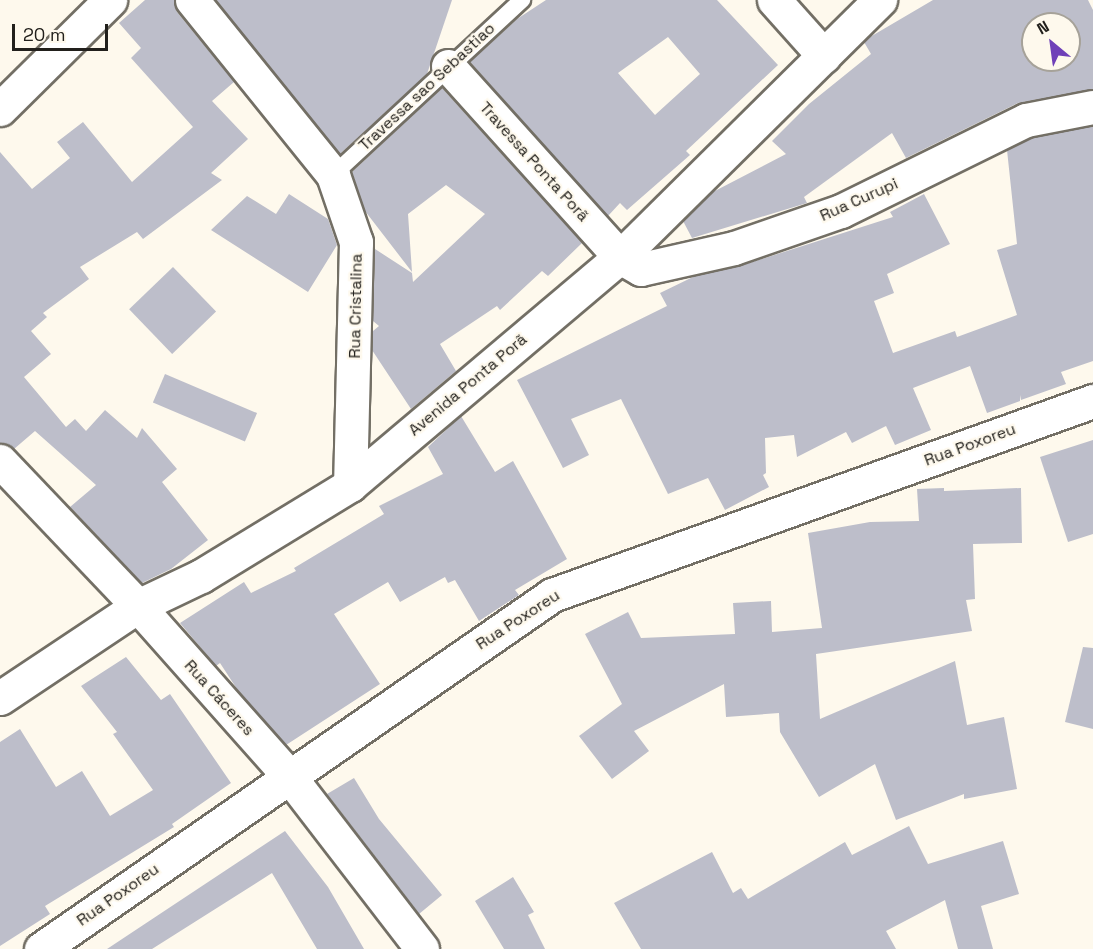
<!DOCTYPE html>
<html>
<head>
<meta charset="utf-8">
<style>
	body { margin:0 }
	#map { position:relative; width:1093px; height:949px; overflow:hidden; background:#fef9ed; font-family:"Space Grotesk",sans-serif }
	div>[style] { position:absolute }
	.building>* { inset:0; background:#bdbeca; transform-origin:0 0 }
	.roads { filter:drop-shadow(2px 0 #736f65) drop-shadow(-2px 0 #736f65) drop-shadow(0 2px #736f65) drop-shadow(0 -2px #736f65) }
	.lane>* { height:16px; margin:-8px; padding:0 8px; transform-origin:8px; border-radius:8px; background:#fff }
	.street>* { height:33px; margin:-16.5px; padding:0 16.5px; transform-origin:16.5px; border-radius:16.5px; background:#fff }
	.secondary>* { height:33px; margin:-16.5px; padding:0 16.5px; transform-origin:16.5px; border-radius:16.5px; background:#fff }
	span { translate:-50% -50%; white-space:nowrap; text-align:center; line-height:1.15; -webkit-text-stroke:4.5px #fef9ed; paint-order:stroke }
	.street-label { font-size:16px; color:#22201c }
	.north { position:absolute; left:1021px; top:12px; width:60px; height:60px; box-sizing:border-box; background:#fef9ed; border:2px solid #a6a299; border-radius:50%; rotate:331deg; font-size:16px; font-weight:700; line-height:24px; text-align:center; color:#22201c }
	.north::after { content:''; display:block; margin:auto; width:21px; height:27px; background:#6f40b8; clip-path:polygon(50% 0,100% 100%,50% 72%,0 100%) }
	.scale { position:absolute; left:12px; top:24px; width:96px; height:27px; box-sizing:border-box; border:3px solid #22201c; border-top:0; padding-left:8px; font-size:18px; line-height:21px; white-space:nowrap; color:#22201c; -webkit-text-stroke:4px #fef9ed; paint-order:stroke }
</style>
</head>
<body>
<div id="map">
	<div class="building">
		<i style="clip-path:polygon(145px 0,174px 0,177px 12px,234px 82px,212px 101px,248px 139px,211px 173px,222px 180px,143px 239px,137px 232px,80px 267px,89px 279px,43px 313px,47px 317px,31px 331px,51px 354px,24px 377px,66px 427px,75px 419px,86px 431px,105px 410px,137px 438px,142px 428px,177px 469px,162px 482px,208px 540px,171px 569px,142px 583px,70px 507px,96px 485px,35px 431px,14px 449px,0 443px,0 152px,32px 189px,70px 158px,57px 142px,83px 122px,132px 182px,193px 127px,131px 58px,141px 48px,119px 23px)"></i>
		<i style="clip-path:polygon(216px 0,452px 0,427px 74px,340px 154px)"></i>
		<i style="clip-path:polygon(evenodd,546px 0,717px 0,778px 65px,686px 151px,690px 155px,627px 210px,620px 203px,608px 216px,470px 62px,517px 19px,546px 0,668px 37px,700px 74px,655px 115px,618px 73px,668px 37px)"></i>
		<i style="clip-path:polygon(evenodd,933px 0,1088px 0,1093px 10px,1093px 89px,1018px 103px,906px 158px,892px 133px,804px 197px,807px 203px,692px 238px,683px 221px,711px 193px,786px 154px,772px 141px,809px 104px,871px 54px,864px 42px,870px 37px,933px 0,1033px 24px,1069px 24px,1069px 60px,1033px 60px,1033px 24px)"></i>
		<i style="clip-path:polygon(442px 88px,582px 243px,548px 276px,542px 271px,500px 310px,497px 306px,440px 344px,456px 371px,411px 409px,372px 350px,373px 331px,379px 326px,373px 321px,375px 249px,412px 273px,413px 282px,485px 214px,446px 185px,408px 214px,412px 272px,365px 211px,352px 172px)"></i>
		<i style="clip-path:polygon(1093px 126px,1093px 361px,1061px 372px,1066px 384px,1021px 400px,1020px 395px,1020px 401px,987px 413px,970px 366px,913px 388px,931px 430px,895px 445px,886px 426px,852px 443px,846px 432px,797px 457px,794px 435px,765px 438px,766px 473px,763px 475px,769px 487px,725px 510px,708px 478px,668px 494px,621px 399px,571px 419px,589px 455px,563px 468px,517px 380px,667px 306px,660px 293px,695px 276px,740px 266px,893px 217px,890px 212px,924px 194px,950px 244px,887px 274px,894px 293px,874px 301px,893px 353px,955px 331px,957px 337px,1017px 315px,997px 250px,1017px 244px,1007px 150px,1032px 138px)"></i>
		<i style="clip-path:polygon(289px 194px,328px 219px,337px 245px,308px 292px,211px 230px,247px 196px,276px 214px)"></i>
		<i style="left:173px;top:267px;width:62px;height:61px;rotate:46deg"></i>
		<i style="left:165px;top:374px;width:100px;height:31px;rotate:23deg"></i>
		<i style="clip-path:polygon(461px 416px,495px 472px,513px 461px,567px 559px,515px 590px,519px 595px,479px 621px,455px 580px,448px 583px,445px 577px,400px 602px,388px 582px,334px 614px,380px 684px,286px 745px,237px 689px,220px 663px,216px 666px,180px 623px,244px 582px,251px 593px,296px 571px,294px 568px,384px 514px,379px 506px,443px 474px,428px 447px)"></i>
		<i style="clip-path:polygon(1093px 440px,1093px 534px,1068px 542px,1040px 457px)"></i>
		<i style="clip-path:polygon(944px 488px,944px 491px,1021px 488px,1022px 543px,973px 544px,975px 599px,966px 600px,972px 631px,816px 654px,820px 719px,955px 661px,967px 725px,1004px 717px,1017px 789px,964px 799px,964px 794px,896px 820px,875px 764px,819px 797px,780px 732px,779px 713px,726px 717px,724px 684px,634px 731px,649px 751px,612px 779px,579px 736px,622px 704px,585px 634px,628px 612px,641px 638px,735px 634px,733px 603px,771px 601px,772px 632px,822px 628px,808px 533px,870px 522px,919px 521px,917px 489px)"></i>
		<i style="clip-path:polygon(1083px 647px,1093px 648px,1093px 729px,1065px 722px)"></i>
		<i style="clip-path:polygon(126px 657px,161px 700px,170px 694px,231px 783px,172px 824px,174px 827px,45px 906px,50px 914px,0 946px,0 742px,20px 729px,56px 787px,82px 771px,110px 816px,153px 790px,113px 734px,117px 732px,81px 686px)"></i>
		<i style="clip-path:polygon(354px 778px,379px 819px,442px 895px,419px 914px,327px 794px)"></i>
		<i style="clip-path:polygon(909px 826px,928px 864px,1003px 841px,1019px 894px,981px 906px,993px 949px,958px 949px,945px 900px,886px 931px,896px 949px,641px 949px,614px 903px,712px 852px,733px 893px,741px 888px,748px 899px,845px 842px,852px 855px)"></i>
		<i style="clip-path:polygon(285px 831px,328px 887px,364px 949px,317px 949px,272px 873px,152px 949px,107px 949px)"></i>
		<i style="clip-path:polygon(513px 877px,534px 912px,528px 915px,545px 949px,504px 949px,475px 901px)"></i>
	</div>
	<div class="roads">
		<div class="lane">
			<i style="left:333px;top:175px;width:258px;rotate:-42.8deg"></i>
		</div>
		<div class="street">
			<i style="left:192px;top:0;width:225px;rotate:51.1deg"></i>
			<i style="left:333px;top:175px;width:71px;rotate:71.1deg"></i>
			<i style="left:356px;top:242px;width:243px;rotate:91.4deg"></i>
			<i style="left:774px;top:0;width:75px;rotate:48.2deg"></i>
			<i style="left:448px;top:66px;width:257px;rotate:48deg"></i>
			<i style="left:620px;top:257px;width:24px;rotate:30deg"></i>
			<i style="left:641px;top:269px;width:95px;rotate:-12.7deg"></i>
			<i style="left:734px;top:248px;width:113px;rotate:-19.1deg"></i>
			<i style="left:841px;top:211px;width:206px;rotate:-26.2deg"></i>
			<i style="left:1026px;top:120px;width:68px;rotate:-11deg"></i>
			<i style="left:0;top:109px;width:155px;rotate:-44.7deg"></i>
			<i style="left:0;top:461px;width:200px;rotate:46.4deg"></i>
			<i style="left:138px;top:606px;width:227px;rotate:48.4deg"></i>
			<i style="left:289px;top:776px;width:218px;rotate:52.4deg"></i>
			<i style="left:0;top:698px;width:166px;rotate:-33.7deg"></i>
			<i style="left:138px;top:606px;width:70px;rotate:-25.5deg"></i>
			<i style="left:201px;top:576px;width:175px;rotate:-31.4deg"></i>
			<i style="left:350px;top:485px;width:353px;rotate:-40.2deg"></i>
			<i style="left:620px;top:257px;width:366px;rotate:-44.7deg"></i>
		</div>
		<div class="secondary">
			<i style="left:41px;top:949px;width:622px;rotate:-34.71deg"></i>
			<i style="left:552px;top:595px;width:575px;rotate:-19.73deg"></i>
		</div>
	</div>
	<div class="street-label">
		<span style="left:427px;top:87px;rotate:-43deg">Travessa sao Sebastiao</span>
		<span style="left:534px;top:162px;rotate:48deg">Travessa Ponta Porã</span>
		<span style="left:859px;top:200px;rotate:-24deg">Rua Curupi</span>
		<span style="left:356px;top:306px;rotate:-89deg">Rua Cristalina</span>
		<span style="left:468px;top:385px;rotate:-40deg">Avenida Ponta Porã</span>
		<span style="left:970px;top:445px;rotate:-20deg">Rua Poxoreu</span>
		<span style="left:518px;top:620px;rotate:-33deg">Rua Poxoreu</span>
		<span style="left:219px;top:698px;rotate:48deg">Rua Cáceres</span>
		<span style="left:118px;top:895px;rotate:-35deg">Rua Poxoreu</span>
	</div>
	<div class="north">N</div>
	<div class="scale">20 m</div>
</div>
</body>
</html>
